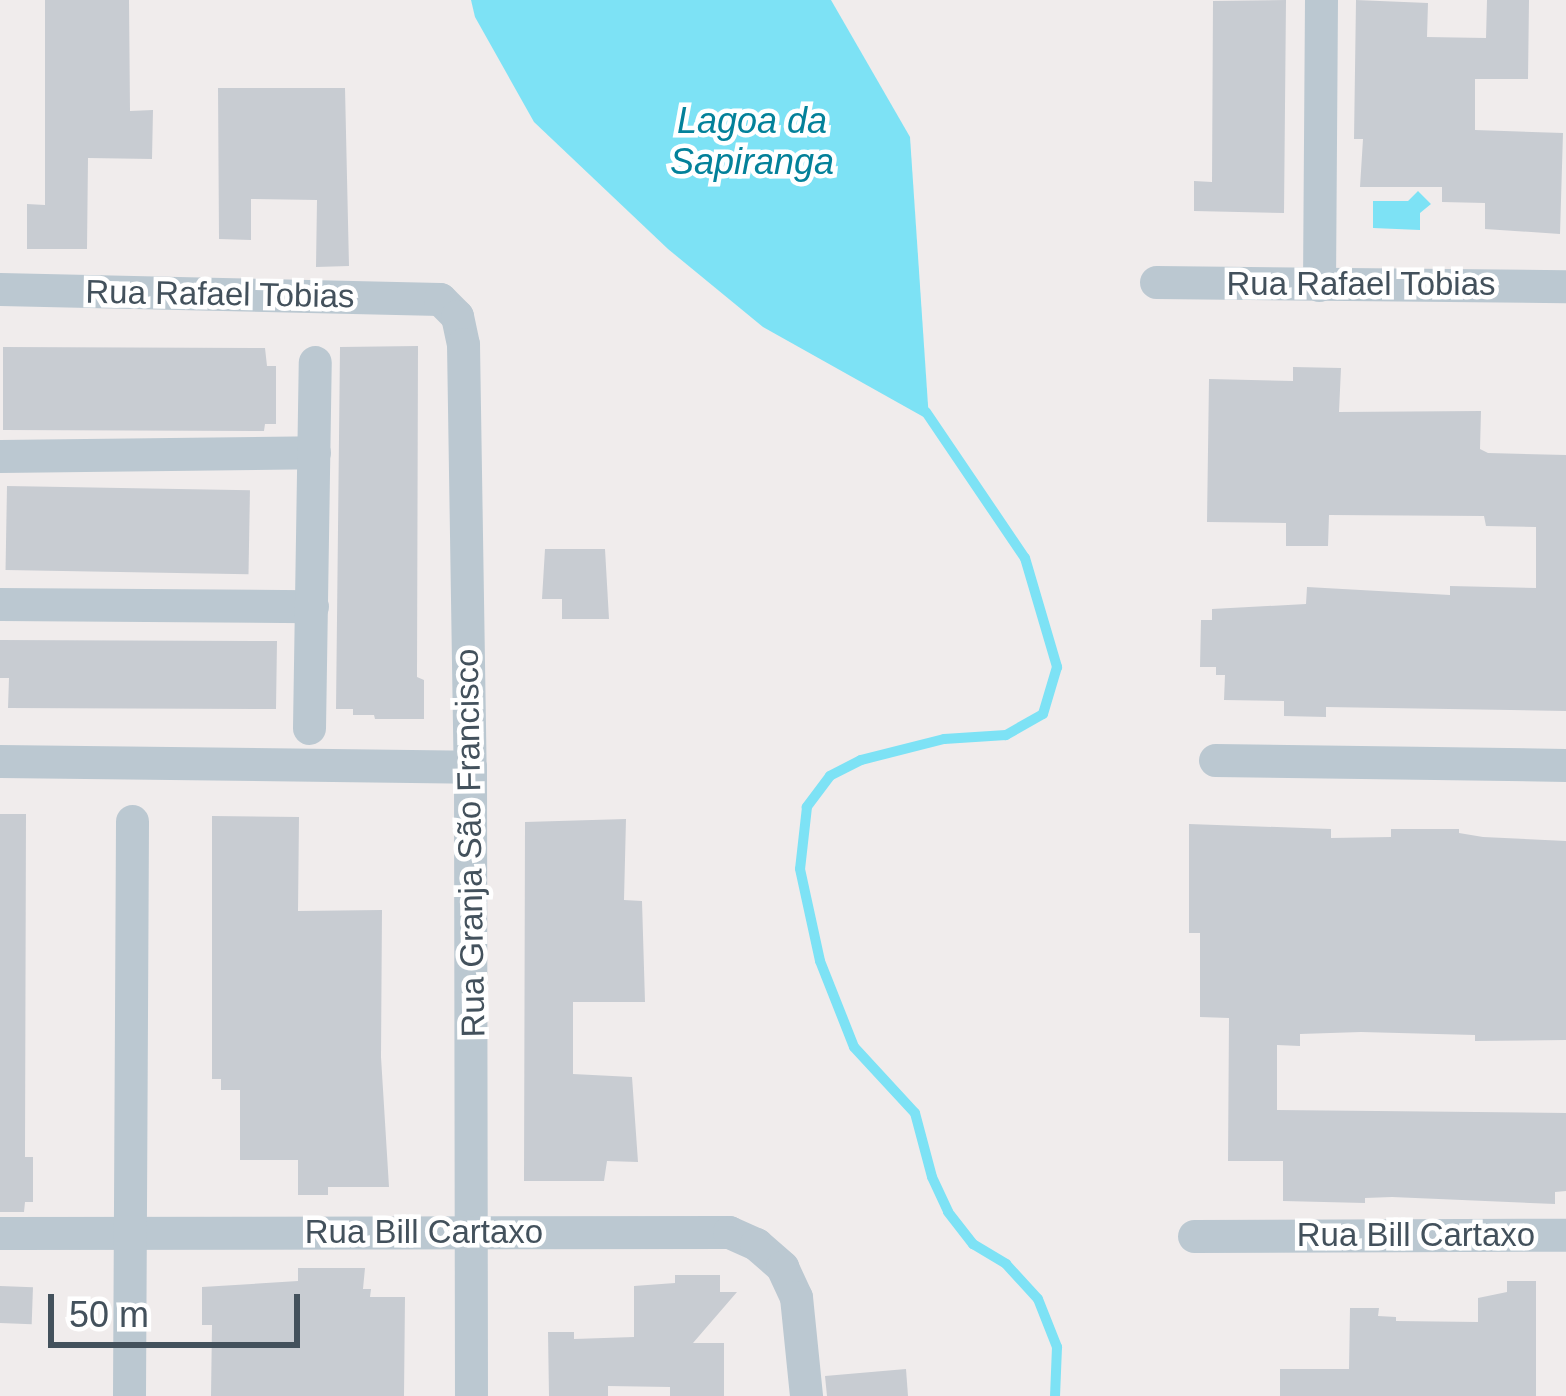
<!DOCTYPE html>
<html>
<head>
<meta charset="utf-8">
<style>
	body { margin:0 }
	#map { position:relative; width:1566px; height:1396px; overflow:hidden; background:#f0ecec; font-family:Helvetica,sans-serif }
	div>[style] { position:absolute }
	.water>* { inset:0; background:#7de2f5 }
	.stream>* { height:10px; margin:-5px; padding:0 5px; transform-origin:5px; border-radius:5px; background:#7de2f5 }
	.building>* { inset:0; background:#c8ccd2; transform-origin:0 0 }
	.street>* { height:33px; margin:-16.5px; padding:0 16.5px; transform-origin:16.5px; border-radius:16.5px; background:#bbc8d1 }
	span { translate:-50% -50%; white-space:nowrap; text-align:center; line-height:1.15; -webkit-text-stroke:9px #fff; paint-order:stroke }
	.street-label { font-size:33px; color:#43515c }
	.water-label { font-size:36px; color:#03819a; font-style:italic }
	.scale { position:absolute; left:48px; top:1294px; width:252px; height:54px; box-sizing:border-box; border:6px solid #43515c; border-top:0; padding-left:15px; font-size:36px; line-height:42px; white-space:nowrap; color:#43515c; -webkit-text-stroke:9px #fff; paint-order:stroke }
</style>
</head>
<body>
<div id="map">
	<div class="water">
		<i style="clip-path:polygon(471px 0,831px 0,910px 137px,929px 420px,763px 327px,668px 249px,534px 122px,475px 17px)"></i>
		<i style="clip-path:polygon(1418px 191px,1431px 204px,1420px 213px,1420px 230px,1373px 228px,1373px 201px,1408px 201px)"></i>
	</div>
	<div class="stream">
		<i style="left:926px;top:412px;width:176px;rotate:55.9deg"></i>
		<i style="left:1025px;top:558px;width:114px;rotate:73.6deg"></i>
		<i style="left:1057px;top:667px;width:49px;rotate:106.6deg"></i>
		<i style="left:1043px;top:714px;width:43px;rotate:150.4deg"></i>
		<i style="left:1006px;top:735px;width:62px;rotate:176.3deg"></i>
		<i style="left:944px;top:739px;width:86px;rotate:165.8deg"></i>
		<i style="left:861px;top:760px;width:35px;rotate:153deg"></i>
		<i style="left:830px;top:776px;width:39px;rotate:127deg"></i>
		<i style="left:807px;top:807px;width:62px;rotate:96.4deg"></i>
		<i style="left:800px;top:869px;width:94px;rotate:77.7deg"></i>
		<i style="left:820px;top:961px;width:92px;rotate:68.4deg"></i>
		<i style="left:854px;top:1047px;width:90px;rotate:47.3deg"></i>
		<i style="left:915px;top:1113px;width:66px;rotate:75.1deg"></i>
		<i style="left:932px;top:1177px;width:38px;rotate:65deg"></i>
		<i style="left:948px;top:1212px;width:41px;rotate:52deg"></i>
		<i style="left:973px;top:1244px;width:39px;rotate:31deg"></i>
		<i style="left:1006px;top:1264px;width:47px;rotate:47.6deg"></i>
		<i style="left:1038px;top:1299px;width:52px;rotate:68.4deg"></i>
		<i style="left:1057px;top:1347px;width:49px;rotate:92.3deg"></i>
	</div>
	<div class="building">
		<i style="clip-path:polygon(45px 0,129px 0,130px 111px,153px 110px,152px 159px,88px 158px,87px 249px,27px 249px,27px 204px,45px 205px)"></i>
		<i style="clip-path:polygon(1286px 0,1284px 213px,1194px 211px,1194px 181px,1212px 182px,1213px 1px)"></i>
		<i style="clip-path:polygon(1356px 0,1428px 3px,1427px 37px,1486px 38px,1487px 0,1529px 0,1528px 79px,1475px 79px,1475px 130px,1563px 133px,1560px 234px,1485px 229px,1485px 203px,1442px 202px,1442px 187px,1360px 187px,1363px 139px,1354px 139px)"></i>
		<i style="clip-path:polygon(218px 88px,345px 88px,349px 266px,316px 267px,317px 200px,251px 199px,251px 240px,219px 239px)"></i>
		<i style="clip-path:polygon(418px 346px,417px 677px,424px 680px,424px 719px,375px 719px,374px 715px,353px 715px,353px 709px,336px 709px,340px 347px)"></i>
		<i style="clip-path:polygon(3px 347px,265px 348px,267px 366px,276px 366px,276px 424px,265px 424px,264px 431px,3px 430px)"></i>
		<i style="clip-path:polygon(1293px 367px,1341px 368px,1339px 412px,1481px 411px,1480px 449px,1488px 453px,1566px 455px,1566px 711px,1326px 707px,1326px 717px,1284px 716px,1284px 701px,1224px 700px,1225px 675px,1216px 675px,1216px 667px,1200px 667px,1201px 620px,1212px 620px,1212px 609px,1306px 604px,1307px 587px,1450px 595px,1450px 586px,1536px 588px,1536px 527px,1486px 526px,1484px 516px,1329px 515px,1328px 546px,1286px 546px,1286px 523px,1207px 522px,1209px 379px,1293px 381px)"></i>
		<i style="left:7px;top:486px;width:243px;height:84px;rotate:1deg"></i>
		<i style="clip-path:polygon(545px 549px,605px 549px,609px 619px,562px 619px,562px 599px,542px 599px)"></i>
		<i style="clip-path:polygon(0 640px,277px 641px,276px 709px,8px 708px,9px 678px,0 678px)"></i>
		<i style="clip-path:polygon(0 814px,26px 814px,25px 1157px,33px 1157px,33px 1202px,25px 1202px,24px 1212px,0 1212px)"></i>
		<i style="clip-path:polygon(212px 816px,299px 817px,298px 911px,382px 910px,381px 1057px,389px 1187px,328px 1187px,328px 1195px,298px 1195px,298px 1160px,240px 1160px,240px 1090px,221px 1090px,221px 1079px,212px 1079px)"></i>
		<i style="clip-path:polygon(626px 819px,624px 900px,642px 901px,645px 1002px,573px 1002px,573px 1074px,632px 1077px,638px 1162px,607px 1161px,604px 1181px,524px 1181px,525px 822px)"></i>
		<i style="clip-path:polygon(1189px 824px,1331px 829px,1331px 838px,1391px 837px,1391px 829px,1459px 829px,1459px 833px,1483px 837px,1566px 841px,1566px 1040px,1475px 1041px,1475px 1035px,1361px 1032px,1300px 1034px,1300px 1046px,1277px 1045px,1277px 1110px,1566px 1113px,1566px 1191px,1555px 1192px,1555px 1204px,1392px 1197px,1365px 1198px,1365px 1203px,1283px 1201px,1283px 1161px,1228px 1161px,1229px 1018px,1200px 1017px,1200px 933px,1189px 933px)"></i>
		<i style="clip-path:polygon(298px 1268px,365px 1268px,363px 1289px,371px 1289px,370px 1297px,405px 1297px,404px 1396px,211px 1396px,212px 1325px,202px 1325px,202px 1287px,298px 1281px)"></i>
		<i style="clip-path:polygon(675px 1275px,720px 1275px,720px 1292px,737px 1292px,693px 1343px,724px 1343px,724px 1396px,670px 1396px,670px 1387px,608px 1386px,608px 1396px,549px 1396px,548px 1332px,574px 1332px,574px 1339px,634px 1337px,634px 1286px,675px 1283px)"></i>
		<i style="clip-path:polygon(1507px 1281px,1536px 1281px,1536px 1396px,1280px 1396px,1280px 1369px,1349px 1369px,1350px 1308px,1379px 1308px,1378px 1316px,1396px 1317px,1396px 1321px,1478px 1322px,1478px 1298px,1507px 1292px)"></i>
		<i style="left:0;top:1286px;width:33px;height:37px;rotate:2deg"></i>
		<i style="clip-path:polygon(906px 1369px,908px 1396px,827px 1396px,825px 1376px)"></i>
	</div>
	<div class="street">
		<i style="left:1156px;top:282px;width:410px;rotate:0.6deg"></i>
		<i style="left:1319px;top:285px;width:285px;rotate:-89.6deg"></i>
		<i style="left:0;top:289px;width:440px;rotate:1.3deg"></i>
		<i style="left:440px;top:299px;width:24px;rotate:45deg"></i>
		<i style="left:457px;top:316px;width:29px;rotate:78deg"></i>
		<i style="left:463px;top:344px;width:423px;rotate:89.1deg"></i>
		<i style="left:470px;top:767px;width:629px;rotate:89.91deg"></i>
		<i style="left:0;top:456px;width:314px;rotate:-0.7deg"></i>
		<i style="left:0;top:604px;width:312px;rotate:0.4deg"></i>
		<i style="left:309px;top:728px;width:366px;rotate:-89.1deg"></i>
		<i style="left:1215px;top:760px;width:351px;rotate:0.8deg"></i>
		<i style="left:0;top:761px;width:470px;rotate:0.7deg"></i>
		<i style="left:0;top:1233px;width:729px;rotate:-0.08deg"></i>
		<i style="left:729px;top:1232px;width:30px;rotate:24deg"></i>
		<i style="left:756px;top:1244px;width:35px;rotate:41deg"></i>
		<i style="left:782px;top:1267px;width:33px;rotate:65deg"></i>
		<i style="left:796px;top:1297px;width:100px;rotate:84.2deg"></i>
		<i style="left:1194px;top:1236px;width:372px;rotate:-0.2deg"></i>
		<i style="left:129px;top:1396px;width:575px;rotate:-89.7deg"></i>
	</div>
	<div class="street-label">
		<span style="left:1361px;top:284px">Rua Rafael Tobias</span>
		<span style="left:220px;top:294px;rotate:1deg">Rua Rafael Tobias</span>
		<span style="left:470px;top:843px;rotate:-91deg">Rua Granja São Francisco</span>
		<span style="left:424px;top:1232px">Rua Bill Cartaxo</span>
		<span style="left:1416px;top:1235px">Rua Bill Cartaxo</span>
	</div>
	<div class="water-label">
		<span style="left:752px;top:141px">Lagoa da<br>Sapiranga</span>
	</div>
	<div class="scale">50 m</div>
</div>
</body>
</html>
